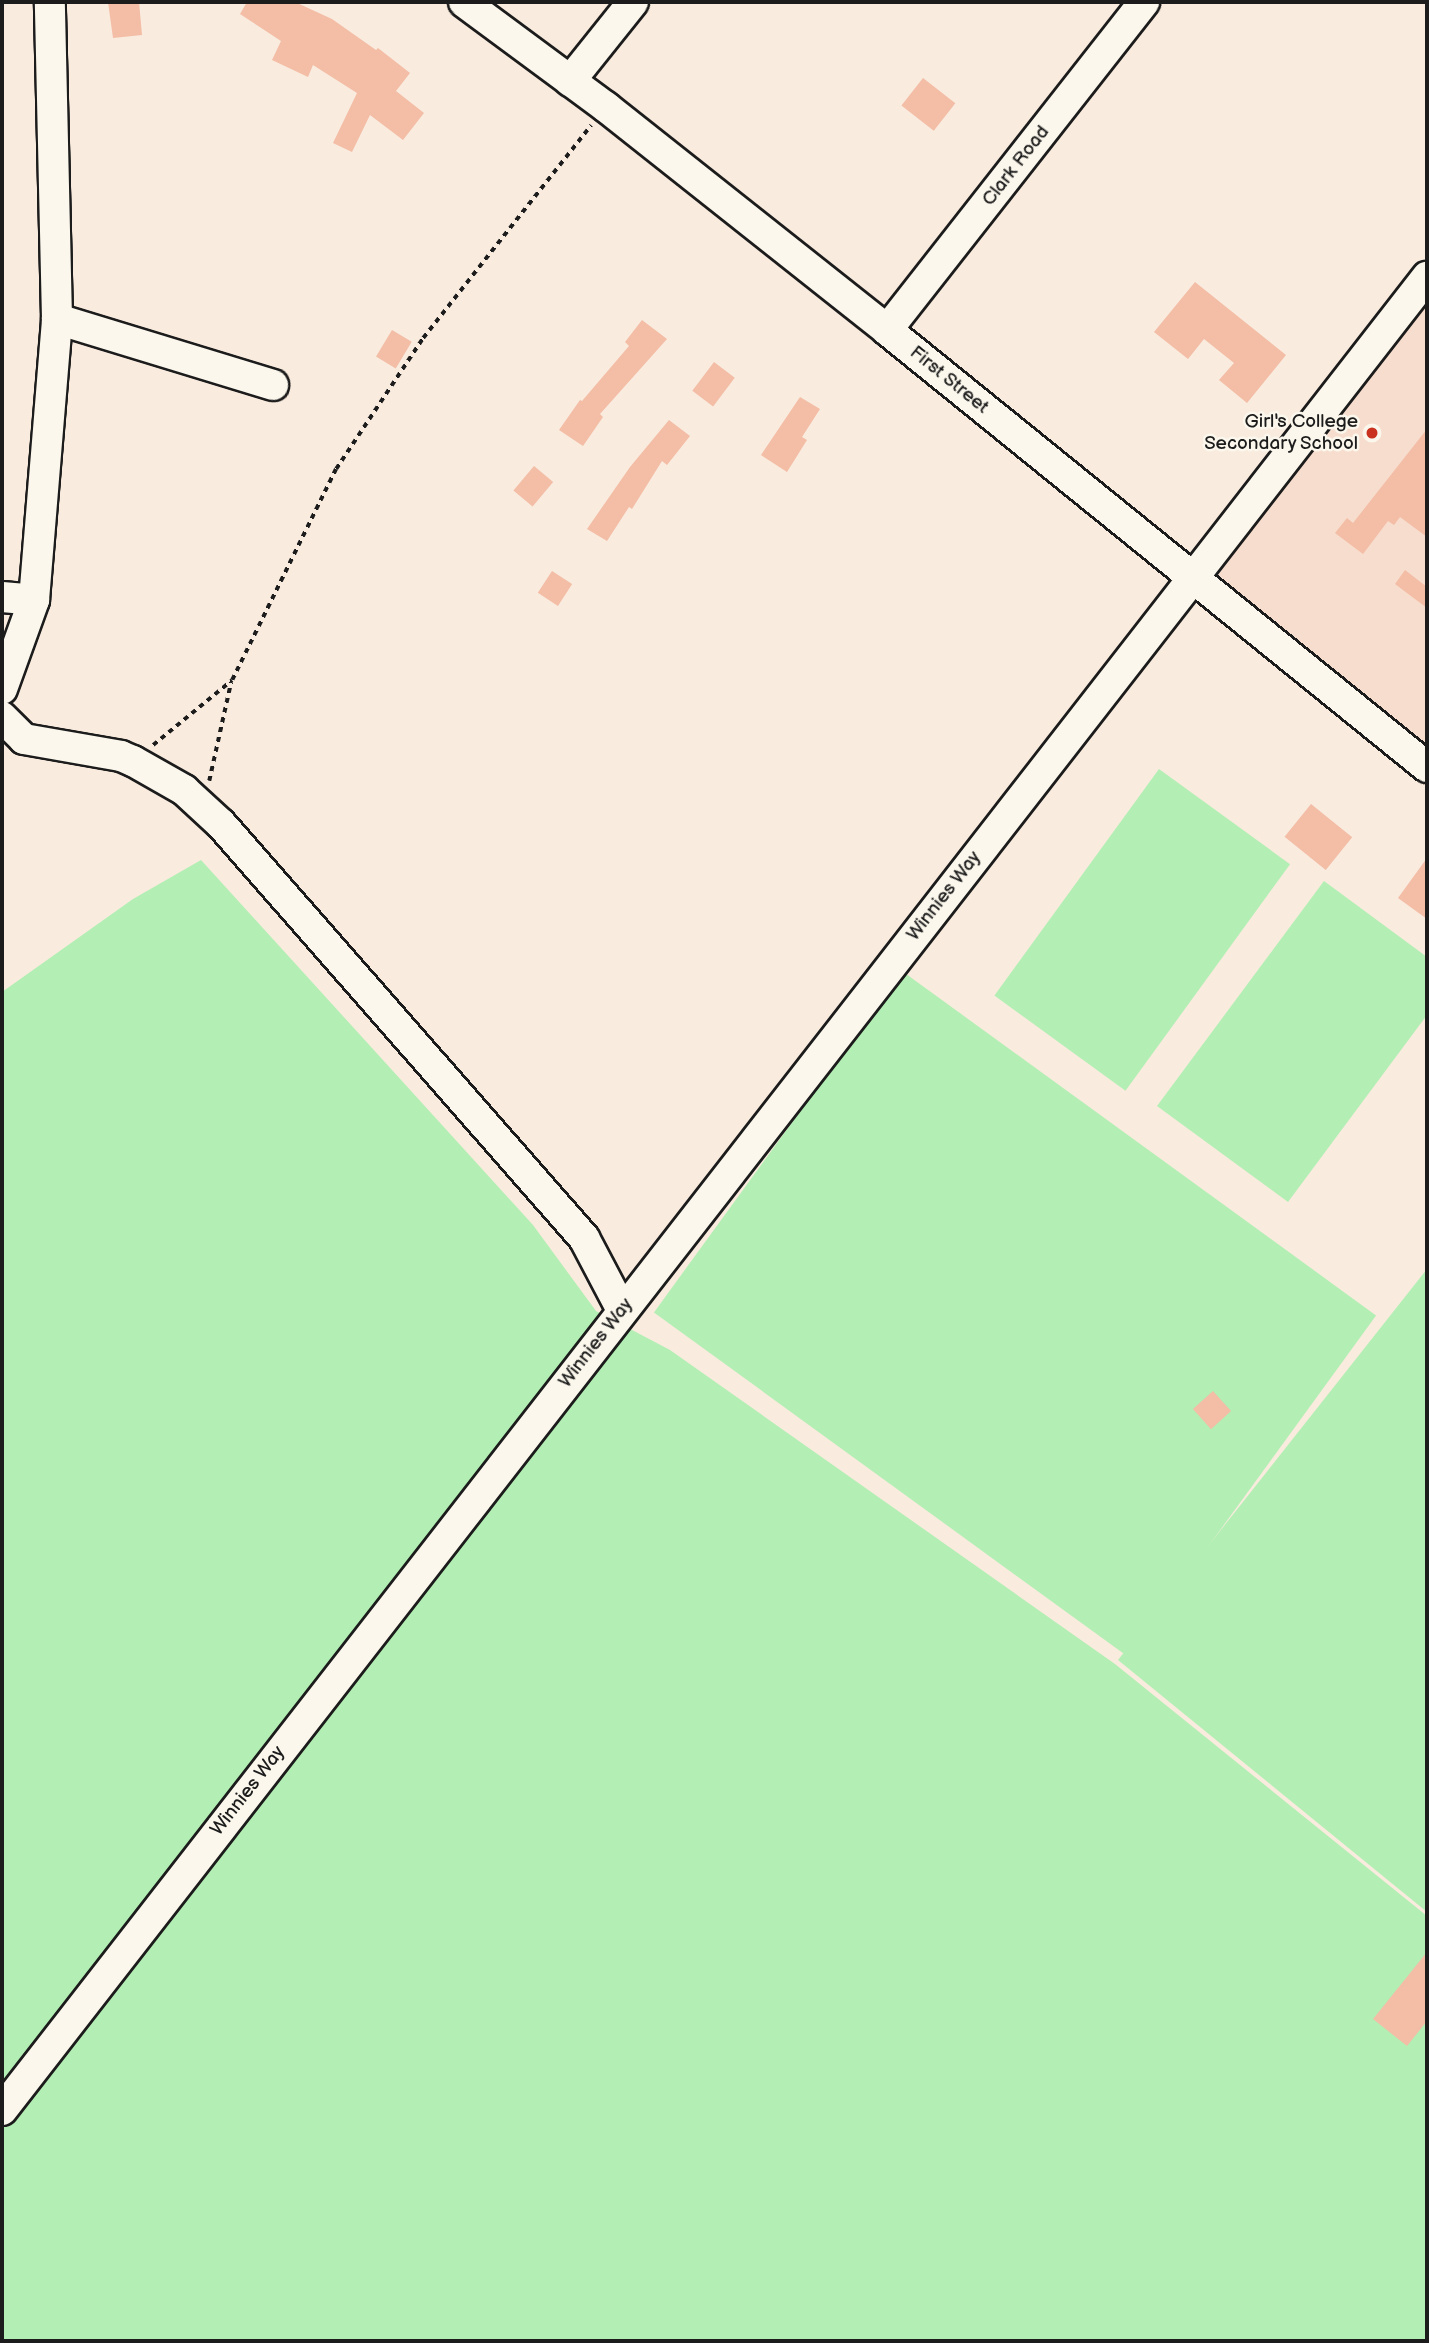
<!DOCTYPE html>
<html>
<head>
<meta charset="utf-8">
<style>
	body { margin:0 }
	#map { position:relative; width:1429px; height:2343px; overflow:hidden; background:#f9ebde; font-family:"Balsamiq Sans",sans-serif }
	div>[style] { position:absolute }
	.built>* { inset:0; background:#f7ddcd }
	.green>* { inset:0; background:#b3efb4; transform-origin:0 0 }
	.building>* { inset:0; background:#f3bda6; transform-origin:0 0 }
	.path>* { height:3.5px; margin-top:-1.75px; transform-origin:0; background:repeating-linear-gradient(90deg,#1c1c1c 0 5px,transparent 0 10px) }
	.roads { filter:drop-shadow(2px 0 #1c1c1c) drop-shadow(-2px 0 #1c1c1c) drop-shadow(0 2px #1c1c1c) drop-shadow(0 -2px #1c1c1c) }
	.minor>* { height:30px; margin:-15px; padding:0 15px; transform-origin:15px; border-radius:15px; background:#fbf7ec }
	.dots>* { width:19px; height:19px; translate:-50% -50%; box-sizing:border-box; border:4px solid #fbf7ec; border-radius:50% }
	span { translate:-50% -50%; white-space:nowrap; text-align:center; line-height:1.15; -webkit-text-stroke:5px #fbf7ec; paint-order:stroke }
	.street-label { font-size:19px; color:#1c1c1c }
	.poi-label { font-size:19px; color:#1c1c1c }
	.right { translate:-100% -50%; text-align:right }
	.frame { position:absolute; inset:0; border:4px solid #1c1c1c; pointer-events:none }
</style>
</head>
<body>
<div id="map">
	<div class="built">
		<i style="clip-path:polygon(1427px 291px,1427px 755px,1204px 575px)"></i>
	</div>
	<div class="green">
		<i style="left:1159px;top:769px;width:162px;height:280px;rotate:36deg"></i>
		<i style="clip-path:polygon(201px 860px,533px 1225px,596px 1311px,670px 1350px,1115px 1664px,1427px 1916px,1427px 2341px,2px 2341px,2px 992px,133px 899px)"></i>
		<i style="clip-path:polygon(1324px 881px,1427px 957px,1427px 1015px,1288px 1202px,1157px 1106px)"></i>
		<i style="left:902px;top:971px;width:586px;height:422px;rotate:36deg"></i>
		<i style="clip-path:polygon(1427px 1269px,1427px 1912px,1118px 1660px)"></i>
	</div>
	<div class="building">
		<i style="clip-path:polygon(108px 2px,139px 2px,142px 35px,113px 38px)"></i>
		<i style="clip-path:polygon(247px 2px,295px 2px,332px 19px,376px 50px,378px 48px,410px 73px,396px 91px,424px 113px,403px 140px,370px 115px,352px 152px,333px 143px,357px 93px,313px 65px,308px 77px,272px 60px,281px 41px,240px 14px)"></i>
		<i style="left:923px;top:78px;width:41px;height:35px;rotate:38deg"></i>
		<i style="clip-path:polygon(1195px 282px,1286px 355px,1247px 403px,1219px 380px,1234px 363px,1204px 339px,1188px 359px,1154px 332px)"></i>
		<i style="clip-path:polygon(642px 320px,667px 339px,600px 414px,603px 417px,583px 446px,559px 430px,580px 400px,582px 401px,629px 346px,625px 342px)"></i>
		<i style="left:392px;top:330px;width:23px;height:31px;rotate:31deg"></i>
		<i style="left:714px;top:362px;width:26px;height:36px;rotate:37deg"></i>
		<i style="clip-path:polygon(800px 397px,820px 409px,802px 437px,807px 440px,787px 472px,761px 455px)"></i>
		<i style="clip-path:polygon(669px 420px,690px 436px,667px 465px,662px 461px,632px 509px,629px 507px,607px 541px,587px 529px,630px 467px)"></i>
		<i style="clip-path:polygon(1427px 429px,1427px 537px,1400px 517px,1394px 525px,1388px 521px,1363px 554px,1335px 533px,1347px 518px,1353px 523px)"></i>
		<i style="left:534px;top:466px;width:25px;height:32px;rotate:40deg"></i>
		<i style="clip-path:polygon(1405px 570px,1427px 587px,1427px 608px,1395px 584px)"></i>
		<i style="left:552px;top:571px;width:24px;height:26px;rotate:33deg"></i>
		<i style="left:1311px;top:804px;width:53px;height:42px;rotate:39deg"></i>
		<i style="clip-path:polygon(1427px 858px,1427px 919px,1398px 898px)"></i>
		<i style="left:1213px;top:1391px;width:27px;height:27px;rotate:48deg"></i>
		<i style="clip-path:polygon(1427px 1952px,1427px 2021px,1407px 2046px,1373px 2019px)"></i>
	</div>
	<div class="path">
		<i style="left:153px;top:745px;width:102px;rotate:-39.4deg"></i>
		<i style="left:232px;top:680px;width:235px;rotate:-63.8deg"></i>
		<i style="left:336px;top:469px;width:157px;rotate:-56.4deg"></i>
		<i style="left:423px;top:338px;width:271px;rotate:-51.7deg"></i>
		<i style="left:209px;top:781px;width:101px;rotate:-77.5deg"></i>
	</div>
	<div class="roads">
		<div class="minor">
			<i style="left:464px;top:2px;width:177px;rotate:36.5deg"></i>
			<i style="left:606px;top:107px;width:359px;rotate:38.4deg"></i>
			<i style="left:887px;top:330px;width:695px;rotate:38.98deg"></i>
			<i style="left:570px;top:81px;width:101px;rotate:-51.4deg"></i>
			<i style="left:57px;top:319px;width:226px;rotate:17deg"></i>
			<i style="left:887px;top:330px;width:417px;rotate:-51.9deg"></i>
			<i style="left:2px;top:597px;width:32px;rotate:5deg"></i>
			<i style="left:2px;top:689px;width:95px;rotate:-70.2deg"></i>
			<i style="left:34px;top:600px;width:282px;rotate:-85.3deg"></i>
			<i style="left:57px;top:319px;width:317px;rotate:-91.3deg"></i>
			<i style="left:2px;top:717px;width:31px;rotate:45deg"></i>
			<i style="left:24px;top:739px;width:98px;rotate:9.9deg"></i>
			<i style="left:121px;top:756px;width:13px;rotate:23deg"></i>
			<i style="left:133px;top:761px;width:59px;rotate:29.6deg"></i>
			<i style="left:184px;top:790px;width:50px;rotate:42.6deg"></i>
			<i style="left:221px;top:824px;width:551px;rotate:48.76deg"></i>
			<i style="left:584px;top:1238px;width:81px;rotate:62.2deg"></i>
			<i style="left:2px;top:2110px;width:2322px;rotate:-52.14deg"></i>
		</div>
	</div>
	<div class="dots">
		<i style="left:1372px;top:433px;background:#c8321e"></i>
	</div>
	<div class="street-label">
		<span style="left:1016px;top:166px;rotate:-52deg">Clark Road</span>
		<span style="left:949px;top:380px;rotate:39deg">First Street</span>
		<span style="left:944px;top:896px;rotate:-52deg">Winnies Way</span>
		<span style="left:596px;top:1343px;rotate:-52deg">Winnies Way</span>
		<span style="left:248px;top:1791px;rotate:-52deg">Winnies Way</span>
	</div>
	<div class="poi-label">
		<span class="right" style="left:1358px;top:433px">Girl's College<br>Secondary School</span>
	</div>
	<div class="frame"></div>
</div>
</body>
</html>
